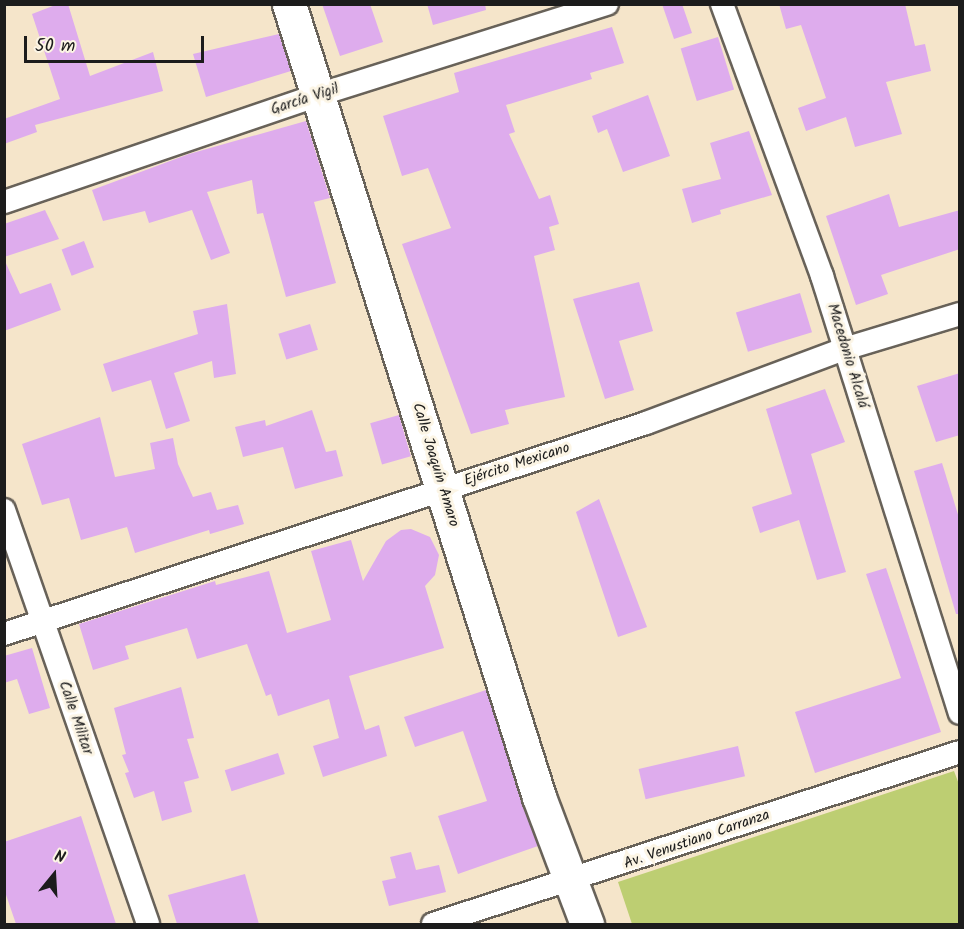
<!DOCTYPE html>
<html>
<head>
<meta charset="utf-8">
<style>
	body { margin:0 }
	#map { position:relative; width:964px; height:929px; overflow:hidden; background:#f5e5ca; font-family:Kalam,sans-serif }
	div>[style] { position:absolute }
	.green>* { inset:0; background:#bdce72 }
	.building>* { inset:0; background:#deaced; transform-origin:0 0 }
	.roads { filter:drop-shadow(2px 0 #686259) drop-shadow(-2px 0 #686259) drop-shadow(0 2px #686259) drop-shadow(0 -2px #686259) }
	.street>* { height:22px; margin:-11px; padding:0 11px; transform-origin:11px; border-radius:11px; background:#fff }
	.primary>* { height:33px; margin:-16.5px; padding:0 16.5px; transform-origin:16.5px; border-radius:16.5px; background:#fff }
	span { translate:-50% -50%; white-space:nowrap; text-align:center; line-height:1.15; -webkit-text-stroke:6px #fcf5e5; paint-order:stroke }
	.street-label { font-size:15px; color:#1c1c1c }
	.frame { position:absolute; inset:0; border:6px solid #1c1c1c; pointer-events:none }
	.north { position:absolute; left:24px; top:845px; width:60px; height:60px; -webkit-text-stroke:4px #fcf5e5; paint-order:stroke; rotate:18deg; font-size:16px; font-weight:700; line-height:24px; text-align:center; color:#1c1c1c }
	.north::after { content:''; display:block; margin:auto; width:21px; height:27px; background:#1c1c1c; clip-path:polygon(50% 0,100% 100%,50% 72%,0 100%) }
	.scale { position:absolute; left:24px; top:36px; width:180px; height:27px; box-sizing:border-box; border:3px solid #1c1c1c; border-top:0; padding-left:8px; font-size:18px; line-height:21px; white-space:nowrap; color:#1c1c1c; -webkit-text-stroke:4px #fcf5e5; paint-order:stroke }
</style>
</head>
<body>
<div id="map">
	<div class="green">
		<i style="clip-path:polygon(954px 771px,960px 787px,959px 924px,632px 924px,618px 882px)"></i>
	</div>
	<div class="building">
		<i style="clip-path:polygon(58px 4px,68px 4px,90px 76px,153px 52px,163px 91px,35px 125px,37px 132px,4px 144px,4px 119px,60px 99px,32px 14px)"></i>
		<i style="clip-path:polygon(322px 4px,370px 4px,383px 42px,340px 56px)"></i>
		<i style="clip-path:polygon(427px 4px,485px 4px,486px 10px,433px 25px)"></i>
		<i style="clip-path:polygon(662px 4px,682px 4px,692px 33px,674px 39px)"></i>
		<i style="clip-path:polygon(779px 4px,905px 4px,915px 46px,925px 44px,931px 71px,886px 82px,902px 134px,855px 147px,846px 117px,806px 131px,798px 108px,826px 98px,801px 25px,786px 29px)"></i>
		<i style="clip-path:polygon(612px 27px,624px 63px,590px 73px,592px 79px,506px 105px,515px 132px,509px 134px,539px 199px,550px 195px,559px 224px,549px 227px,555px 250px,534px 256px,565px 397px,505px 410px,509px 424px,471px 434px,402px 244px,451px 228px,428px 168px,402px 176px,383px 116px,459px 92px,454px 73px)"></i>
		<i style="clip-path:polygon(279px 34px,291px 71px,206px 97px,193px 54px)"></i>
		<i style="left:718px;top:37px;width:55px;height:39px;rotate:73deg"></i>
		<i style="clip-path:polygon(648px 95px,670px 156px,623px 172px,607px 129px,598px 133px,592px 116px)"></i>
		<i style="clip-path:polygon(306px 121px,330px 198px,314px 202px,336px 283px,286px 297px,263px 213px,257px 214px,252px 180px,207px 192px,230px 253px,211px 260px,192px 210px,149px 223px,145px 211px,103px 221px,92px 190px,189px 154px)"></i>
		<i style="clip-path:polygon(749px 131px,772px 195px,720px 210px,721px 214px,692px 223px,682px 189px,721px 179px,710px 143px)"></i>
		<i style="clip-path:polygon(889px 194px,899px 227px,960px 210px,960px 249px,881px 275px,888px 294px,856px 305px,826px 216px)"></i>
		<i style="clip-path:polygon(45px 210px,59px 239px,4px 257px,4px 224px)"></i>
		<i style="left:84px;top:241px;width:28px;height:24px;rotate:69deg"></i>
		<i style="clip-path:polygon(4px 259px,20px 294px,51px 283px,61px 310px,4px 331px)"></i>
		<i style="clip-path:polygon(639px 282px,653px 331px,619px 341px,634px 390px,605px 399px,573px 299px)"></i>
		<i style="left:800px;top:293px;width:41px;height:67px;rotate:73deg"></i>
		<i style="clip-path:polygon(227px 304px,236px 374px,214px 378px,212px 361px,174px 373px,190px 421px,166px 429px,151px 380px,112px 392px,103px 364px,198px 334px,193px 311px)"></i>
		<i style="left:310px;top:324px;width:27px;height:33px;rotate:73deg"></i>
		<i style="clip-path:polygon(960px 373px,960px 435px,936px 442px,917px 386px)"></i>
		<i style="clip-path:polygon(825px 389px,845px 442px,811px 454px,846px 572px,817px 580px,799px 520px,760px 533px,752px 507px,792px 494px,766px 409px)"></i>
		<i style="clip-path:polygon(312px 410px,326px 452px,336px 450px,343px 476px,295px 489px,283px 447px,243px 457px,235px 427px,265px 420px,266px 426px)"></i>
		<i style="left:399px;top:415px;width:43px;height:30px;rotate:74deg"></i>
		<i style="clip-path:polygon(100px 417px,115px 477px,155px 469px,150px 443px,173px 438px,178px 464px,193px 497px,211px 492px,217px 510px,238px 505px,244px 524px,210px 534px,209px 530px,135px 553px,127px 527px,81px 540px,69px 498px,42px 505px,22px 444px)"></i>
		<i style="clip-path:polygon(942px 463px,960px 521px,960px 614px,956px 614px,914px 471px)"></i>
		<i style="clip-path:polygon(599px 499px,647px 627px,618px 637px,576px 512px)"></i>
		<i style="clip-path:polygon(411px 529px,430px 537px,439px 555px,435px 575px,425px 586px,444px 648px,349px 676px,365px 730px,379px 725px,387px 756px,323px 777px,313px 746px,339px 738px,329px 699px,278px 716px,271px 694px,266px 696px,247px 644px,197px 659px,187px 628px,125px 646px,129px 659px,93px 670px,79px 624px,215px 581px,216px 585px,269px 571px,287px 633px,331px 620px,311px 551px,351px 540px,363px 581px,386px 541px,401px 530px)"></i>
		<i style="clip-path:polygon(886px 568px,941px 732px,815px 773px,795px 712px,901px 678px,866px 574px)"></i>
		<i style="clip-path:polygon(32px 648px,50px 708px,29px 714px,17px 679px,4px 683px,4px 656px)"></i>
		<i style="clip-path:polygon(181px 687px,194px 738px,187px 739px,199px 778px,184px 782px,192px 812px,162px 821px,154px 791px,134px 798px,125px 773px,129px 772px,122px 755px,126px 754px,114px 708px)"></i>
		<i style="clip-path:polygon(486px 690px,538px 846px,458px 874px,438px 816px,487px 801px,463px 731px,415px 747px,404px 717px)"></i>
		<i style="left:738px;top:746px;width:31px;height:102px;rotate:77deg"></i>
		<i style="left:278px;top:753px;width:22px;height:56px;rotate:72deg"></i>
		<i style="clip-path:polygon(81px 816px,116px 924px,16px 924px,4px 889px,4px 842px)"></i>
		<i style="clip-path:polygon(411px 852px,416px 870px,439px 865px,446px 892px,389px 906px,382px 881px,396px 878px,390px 857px)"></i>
		<i style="clip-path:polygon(245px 874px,259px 924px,177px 924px,168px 895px)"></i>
	</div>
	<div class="roads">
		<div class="street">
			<i style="left:722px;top:4px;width:290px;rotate:69.8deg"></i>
			<i style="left:822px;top:276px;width:458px;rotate:72.5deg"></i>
			<i style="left:4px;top:202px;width:332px;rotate:-18.8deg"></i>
			<i style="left:318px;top:95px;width:303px;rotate:-17.5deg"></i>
			<i style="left:4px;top:510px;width:438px;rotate:70.8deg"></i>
			<i style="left:4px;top:634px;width:676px;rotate:-18.19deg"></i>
			<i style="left:646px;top:423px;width:211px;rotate:-20.5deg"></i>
			<i style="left:844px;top:349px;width:121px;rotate:-16.8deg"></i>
			<i style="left:433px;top:924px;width:554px;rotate:-18.08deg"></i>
		</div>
		<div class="primary">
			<i style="left:289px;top:4px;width:831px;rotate:72.5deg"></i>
			<i style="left:539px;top:797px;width:136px;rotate:69.3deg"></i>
		</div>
	</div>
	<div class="street-label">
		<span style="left:305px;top:100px;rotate:-18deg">García Vigil</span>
		<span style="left:847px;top:356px;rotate:73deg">Macedonio Alcalá</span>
		<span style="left:435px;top:465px;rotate:73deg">Calle Joaquín Amaro</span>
		<span style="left:517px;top:465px;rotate:-18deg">Ejército Mexicano</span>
		<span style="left:75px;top:718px;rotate:71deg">Calle Militar</span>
		<span style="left:697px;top:840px;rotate:-19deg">Av. Venustiano Carranza</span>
	</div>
	<div class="frame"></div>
	<div class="north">N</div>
	<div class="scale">50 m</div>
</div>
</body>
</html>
